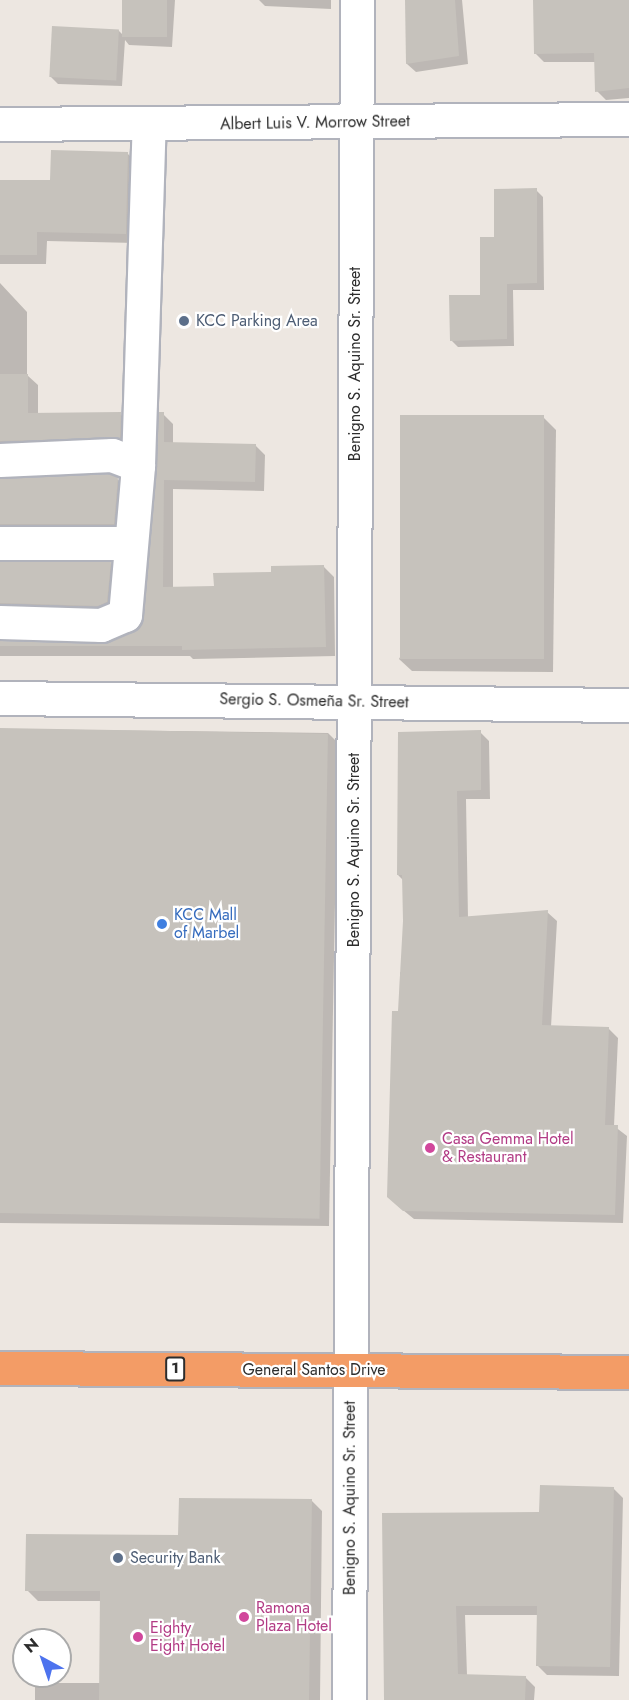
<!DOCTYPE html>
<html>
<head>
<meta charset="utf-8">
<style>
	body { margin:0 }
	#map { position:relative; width:629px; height:1700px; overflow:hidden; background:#ede7e1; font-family:Jost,sans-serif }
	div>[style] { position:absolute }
	.shadow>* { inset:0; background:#0003 }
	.building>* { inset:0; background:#c6c2bc; transform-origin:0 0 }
	.roads { filter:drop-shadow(2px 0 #b1b3bc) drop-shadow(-2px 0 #b1b3bc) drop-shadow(0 2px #b1b3bc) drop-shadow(0 -2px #b1b3bc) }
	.minor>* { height:33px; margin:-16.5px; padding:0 16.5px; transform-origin:16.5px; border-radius:16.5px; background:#fff }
	.highway>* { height:33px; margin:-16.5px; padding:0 16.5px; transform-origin:16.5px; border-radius:16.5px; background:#f39c66 }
	.dots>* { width:16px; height:16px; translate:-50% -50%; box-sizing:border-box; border:3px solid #fff; border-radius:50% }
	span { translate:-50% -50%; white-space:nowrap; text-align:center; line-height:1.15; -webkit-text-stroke:4.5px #fff; paint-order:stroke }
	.shield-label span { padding:2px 4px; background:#fff; border:2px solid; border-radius:4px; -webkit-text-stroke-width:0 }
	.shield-label { font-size:15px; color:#2d2d2d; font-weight:700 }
	.street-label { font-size:16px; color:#2d2d2d }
	.service-label { font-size:16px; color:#4e5e75 }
	.left { translate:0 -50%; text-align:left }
	.shop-label { font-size:16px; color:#366cbe }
	.hotel-label { font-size:16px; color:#b23c85 }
	.north { position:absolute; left:12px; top:1628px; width:60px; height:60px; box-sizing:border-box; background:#fff; border:2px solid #ababab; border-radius:50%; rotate:320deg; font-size:16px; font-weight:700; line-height:24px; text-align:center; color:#2d2d2d }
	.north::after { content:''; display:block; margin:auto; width:21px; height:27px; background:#4d73ee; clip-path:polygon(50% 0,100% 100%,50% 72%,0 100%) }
</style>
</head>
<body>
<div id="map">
	<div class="shadow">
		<i style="clip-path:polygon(124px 0,175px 0,172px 47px,129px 45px,125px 40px,122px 86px,58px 84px,51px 77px,118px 30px,122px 34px)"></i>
		<i style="clip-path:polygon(259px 0,331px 0,331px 9px,265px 6px)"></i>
		<i style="clip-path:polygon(407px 0,462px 0,468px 64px,416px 72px,407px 64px)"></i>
		<i style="clip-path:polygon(535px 0,629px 0,629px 98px,606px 100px,597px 91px,595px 62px,544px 62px,535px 53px)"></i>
		<i style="clip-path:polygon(127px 153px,137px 163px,136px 243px,47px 241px,46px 264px,0 264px,0 181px,52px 182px)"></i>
		<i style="clip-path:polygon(536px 190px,543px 197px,544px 290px,513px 290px,514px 346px,458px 347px,451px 340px,482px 296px,496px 238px)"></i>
		<i style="clip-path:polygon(0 283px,27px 312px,27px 375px,38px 385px,38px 414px,120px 414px,130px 424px,130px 448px,0 457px)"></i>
		<i style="clip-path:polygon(163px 414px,173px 424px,173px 443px,255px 445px,265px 455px,264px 491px,173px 489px,173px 588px,215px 588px,324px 567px,334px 577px,335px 656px,193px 659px,190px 656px,0 656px,0 642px,101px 645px,141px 628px)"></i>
		<i style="clip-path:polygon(544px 418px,556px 430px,553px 672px,412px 671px,399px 659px)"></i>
		<i style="clip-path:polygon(117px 479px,128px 489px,124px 534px,0 540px,0 480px)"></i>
		<i style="clip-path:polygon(0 563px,110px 563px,120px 573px,117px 612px,0 618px)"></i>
		<i style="clip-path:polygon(0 729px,328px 733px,338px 743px,329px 1226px,0 1223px)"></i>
		<i style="clip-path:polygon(480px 732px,489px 741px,490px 799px,466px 799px,468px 918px,547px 912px,557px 921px,551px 1027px,608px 1028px,618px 1038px,614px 1126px,627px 1136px,623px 1223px,414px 1219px,398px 1206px,400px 972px,403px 973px,403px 880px,398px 875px)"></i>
		<i style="clip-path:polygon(613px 1488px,623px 1498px,619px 1676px,547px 1675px,538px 1666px,538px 1615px,465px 1615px,467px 1675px,525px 1677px,535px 1687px,534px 1700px,386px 1700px,383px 1514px,541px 1513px)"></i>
		<i style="clip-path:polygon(311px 1500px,322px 1511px,320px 1700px,35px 1700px,35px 1683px,101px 1683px,102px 1601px,38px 1601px,27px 1590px,179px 1536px)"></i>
	</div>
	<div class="building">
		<i style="left:122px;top:0;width:45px;height:37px"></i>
		<i style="clip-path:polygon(405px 0,455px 0,459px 56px,406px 64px)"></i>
		<i style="clip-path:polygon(533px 0,629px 0,629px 88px,595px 92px,594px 53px,534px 54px)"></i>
		<i style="left:52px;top:26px;width:67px;height:51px;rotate:3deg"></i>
		<i style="clip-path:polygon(51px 150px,128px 152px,126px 234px,37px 232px,37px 255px,0 255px,0 180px,50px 180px)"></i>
		<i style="clip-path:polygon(537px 188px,537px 283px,507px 284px,507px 339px,450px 341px,449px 295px,480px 295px,480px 237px,494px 237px,494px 189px)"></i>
		<i style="clip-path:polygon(0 374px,28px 374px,28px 413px,121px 412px,120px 438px,0 441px)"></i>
		<i style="clip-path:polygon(158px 412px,164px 412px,164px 442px,256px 444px,255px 482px,164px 480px,163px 587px,214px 586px,213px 573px,271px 572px,271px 566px,324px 565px,326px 647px,182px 650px,182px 646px,0 646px,0 641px,101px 644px,140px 626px)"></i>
		<i style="left:400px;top:415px;width:144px;height:244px"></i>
		<i style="clip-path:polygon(109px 474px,118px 477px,114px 524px,0 524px,0 479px)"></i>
		<i style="clip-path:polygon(0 562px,111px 562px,107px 602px,98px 606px,0 603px)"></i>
		<i style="left:0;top:728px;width:328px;height:485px;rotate:1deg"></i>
		<i style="clip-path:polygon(481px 730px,481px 790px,457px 791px,459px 917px,548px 910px,542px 1025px,609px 1027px,605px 1125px,618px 1125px,615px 1215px,403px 1211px,387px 1197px,392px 1011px,398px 1011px,403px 921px,402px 875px,397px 875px,398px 732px)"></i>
		<i style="clip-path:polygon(540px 1485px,614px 1487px,610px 1667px,536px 1666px,537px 1606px,456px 1606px,458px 1674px,526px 1676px,525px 1700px,384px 1700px,382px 1513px,539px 1512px)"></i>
		<i style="clip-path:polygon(179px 1498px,312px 1499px,309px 1700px,99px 1700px,100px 1591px,25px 1591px,26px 1534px,178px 1535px)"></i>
	</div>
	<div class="roads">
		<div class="minor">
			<i style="left:0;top:124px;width:629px;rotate:-0.46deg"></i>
			<i style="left:0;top:460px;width:112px;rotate:-2.6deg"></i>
			<i style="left:112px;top:455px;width:28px;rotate:21deg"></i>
			<i style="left:0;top:543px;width:130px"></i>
			<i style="left:0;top:622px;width:101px;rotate:1.7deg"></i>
			<i style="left:101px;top:625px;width:26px;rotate:-23deg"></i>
			<i style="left:125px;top:615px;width:151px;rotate:-85deg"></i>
			<i style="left:138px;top:465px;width:341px;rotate:-88.2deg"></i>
			<i style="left:0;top:698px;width:629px;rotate:0.64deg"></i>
			<i style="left:349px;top:1700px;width:1700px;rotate:-89.73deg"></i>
		</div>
		<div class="highway">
			<i style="left:0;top:1368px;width:629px;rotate:0.36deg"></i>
		</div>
	</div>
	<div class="dots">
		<i style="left:184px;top:321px;background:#5c6f8a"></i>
		<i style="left:162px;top:924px;background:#3f7fe0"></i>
		<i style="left:430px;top:1148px;background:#d1479c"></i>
		<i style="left:118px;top:1558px;background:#5c6f8a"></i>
		<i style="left:244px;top:1617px;background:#d1479c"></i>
		<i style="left:138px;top:1637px;background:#d1479c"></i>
	</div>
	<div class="shield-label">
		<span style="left:175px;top:1369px">1</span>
	</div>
	<div class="street-label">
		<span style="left:315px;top:123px;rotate:-1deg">Albert Luis V. Morrow Street</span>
		<span style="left:355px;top:364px;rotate:-90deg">Benigno S. Aquino Sr. Street</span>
		<span style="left:314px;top:701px;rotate:1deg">Sergio S. Osmeña Sr. Street</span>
		<span style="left:354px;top:850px;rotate:-90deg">Benigno S. Aquino Sr. Street</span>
		<span style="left:314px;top:1370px">General Santos Drive</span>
		<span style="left:350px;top:1498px;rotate:-90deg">Benigno S. Aquino Sr. Street</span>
	</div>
	<div class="service-label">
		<span class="left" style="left:196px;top:321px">KCC Parking Area</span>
		<span class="left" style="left:130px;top:1558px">Security Bank</span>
	</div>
	<div class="shop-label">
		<span class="left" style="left:174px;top:924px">KCC Mall<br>of Marbel</span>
	</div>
	<div class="hotel-label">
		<span class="left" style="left:442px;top:1148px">Casa Gemma Hotel<br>&amp; Restaurant</span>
		<span class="left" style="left:256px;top:1617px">Ramona<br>Plaza Hotel</span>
		<span class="left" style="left:150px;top:1637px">Eighty<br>Eight Hotel</span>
	</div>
	<div class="north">N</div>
</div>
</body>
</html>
